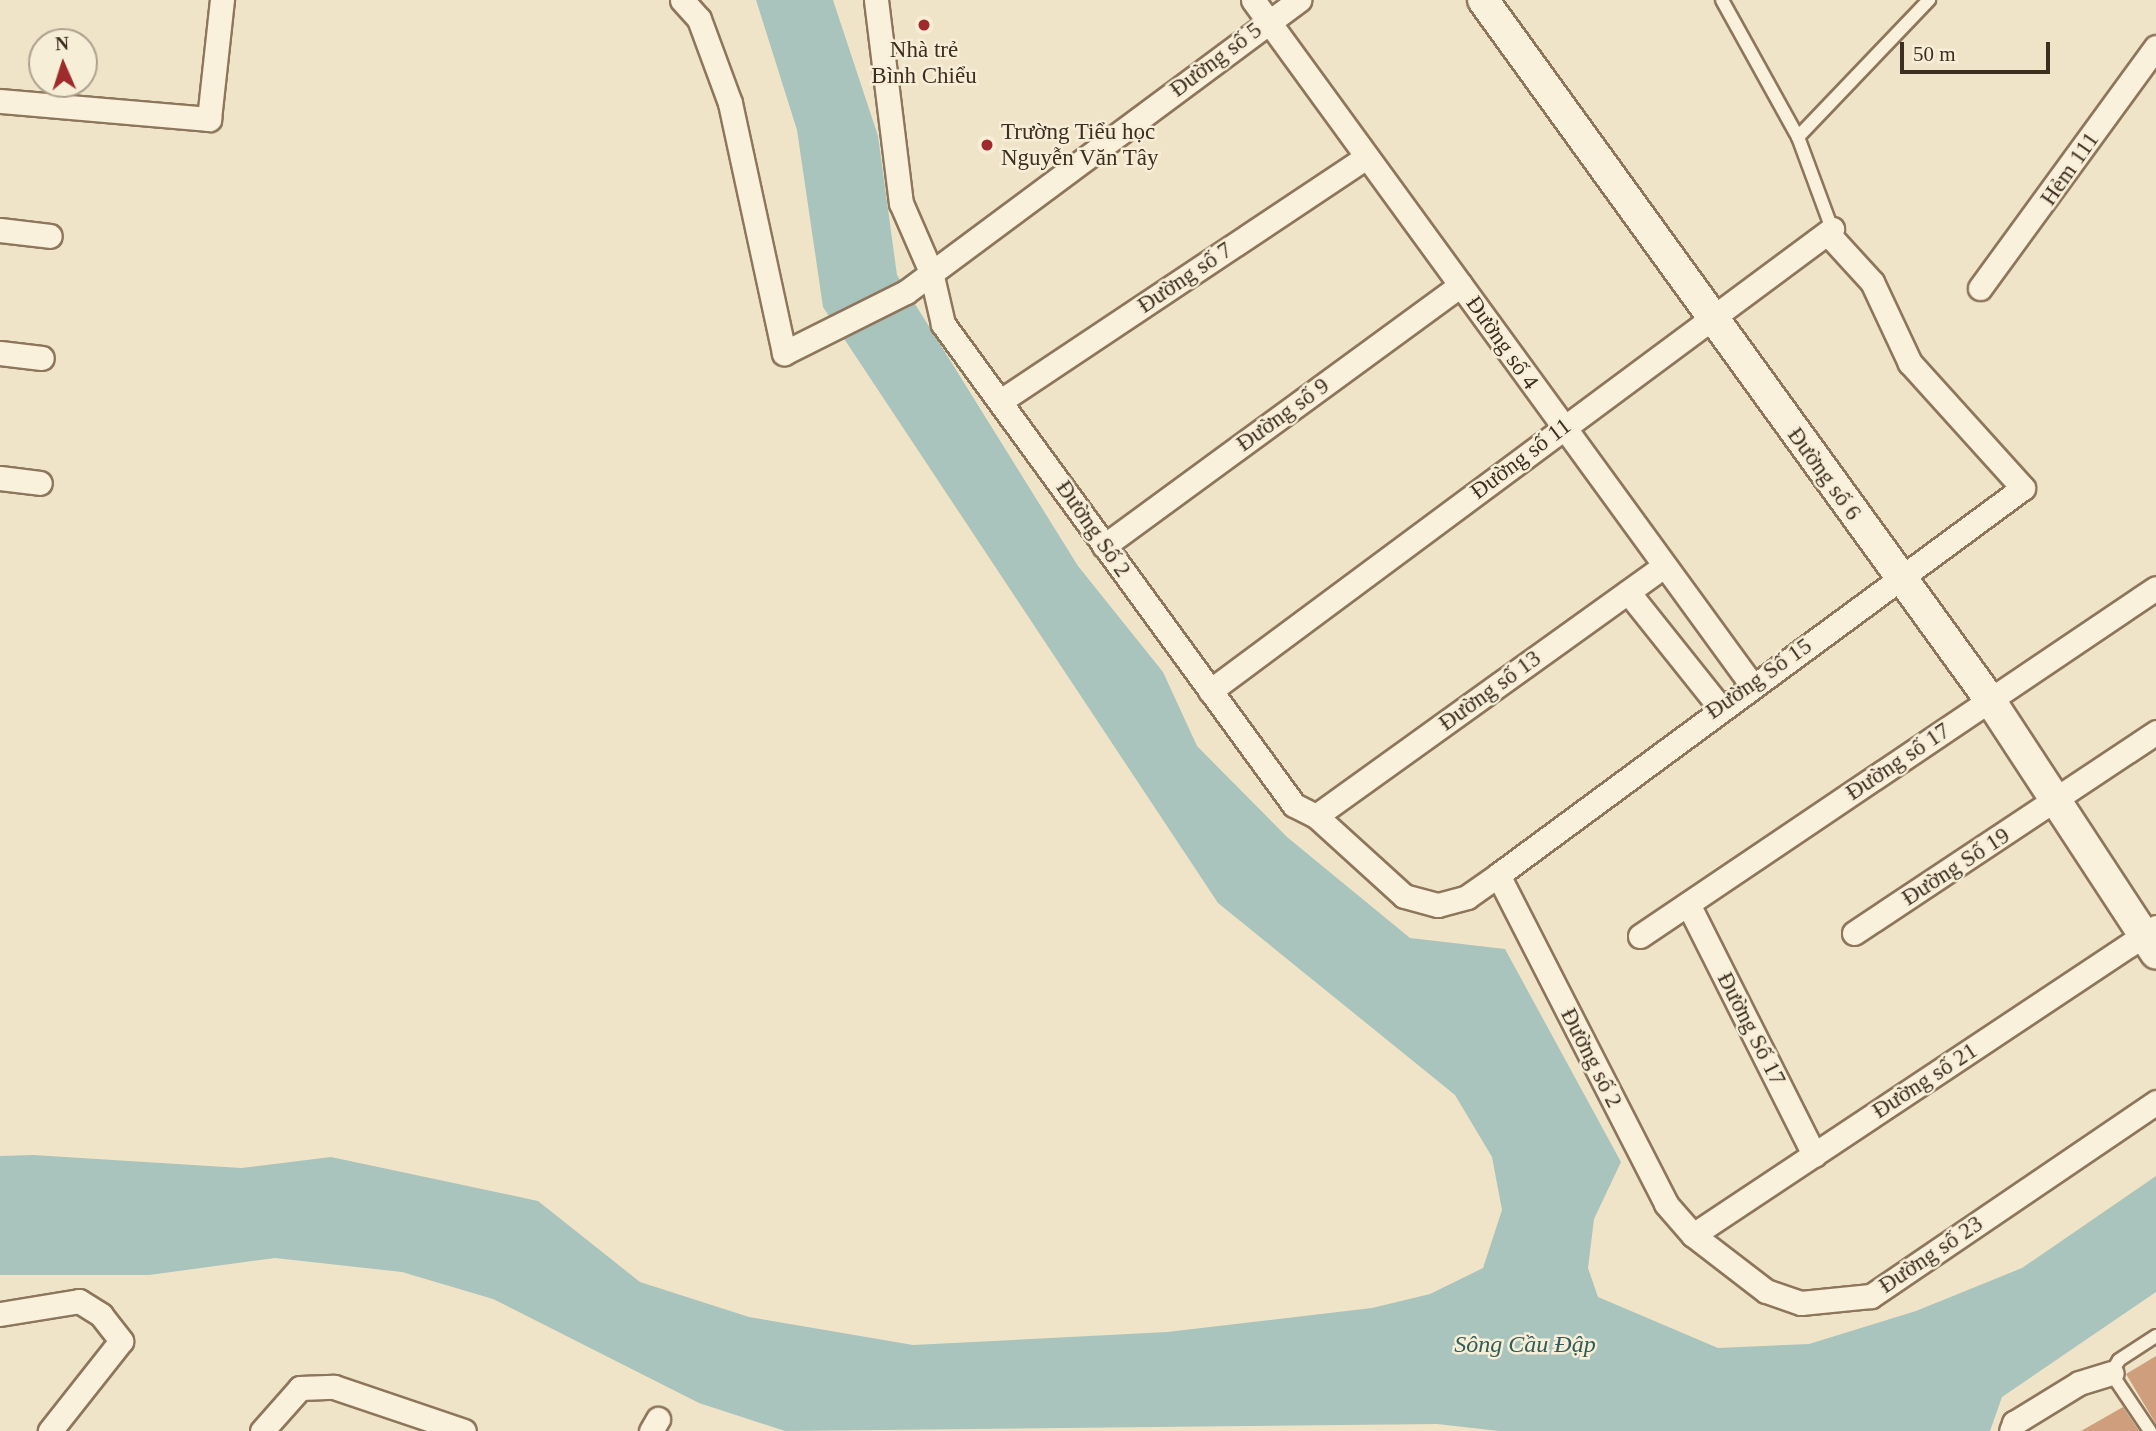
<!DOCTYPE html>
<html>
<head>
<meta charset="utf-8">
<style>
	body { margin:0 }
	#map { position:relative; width:2156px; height:1431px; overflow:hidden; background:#f0e4c8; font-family:"Times New Roman",serif }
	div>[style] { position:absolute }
	.water>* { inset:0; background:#a9c4bc }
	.building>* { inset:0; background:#cf9f7d }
	.roads { filter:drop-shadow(2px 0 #8d765c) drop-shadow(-2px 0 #8d765c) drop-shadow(0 2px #8d765c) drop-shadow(0 -2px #8d765c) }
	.service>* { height:12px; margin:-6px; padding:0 6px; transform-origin:6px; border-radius:6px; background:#faf1dc }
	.minor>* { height:23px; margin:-11.5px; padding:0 11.5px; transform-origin:11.5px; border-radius:11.5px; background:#faf1dc }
	.tertiary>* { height:30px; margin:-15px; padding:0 15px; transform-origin:15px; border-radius:15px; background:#faf1dc }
	.dots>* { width:19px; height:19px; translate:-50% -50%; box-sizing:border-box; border:4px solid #f7eed8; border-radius:50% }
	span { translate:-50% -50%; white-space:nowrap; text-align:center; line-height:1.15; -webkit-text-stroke:5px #f7eed8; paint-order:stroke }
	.poi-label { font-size:23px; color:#3d2e20 }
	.left { translate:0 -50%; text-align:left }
	.street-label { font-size:23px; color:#3d2e20 }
	.water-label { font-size:24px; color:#2f5d5a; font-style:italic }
	.north { position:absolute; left:28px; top:28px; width:70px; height:70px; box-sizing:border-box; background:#f7eed8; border:2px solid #ada18e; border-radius:50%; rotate:357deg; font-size:19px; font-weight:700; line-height:28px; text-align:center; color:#3d2e20 }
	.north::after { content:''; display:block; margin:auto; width:24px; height:32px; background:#9e2a2b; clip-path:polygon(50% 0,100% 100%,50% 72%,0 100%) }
	.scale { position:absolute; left:1900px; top:42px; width:150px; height:32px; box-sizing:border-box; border:4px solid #3d2e20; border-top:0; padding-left:9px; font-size:21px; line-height:24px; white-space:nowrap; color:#3d2e20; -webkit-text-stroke:5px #f7eed8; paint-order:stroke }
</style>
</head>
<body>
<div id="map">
	<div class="water">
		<i style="clip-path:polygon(756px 0,833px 0,878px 136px,897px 275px,1078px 566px,1163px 672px,1197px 746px,1287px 837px,1410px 938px,1505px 949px,1621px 1162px,1594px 1219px,1588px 1268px,1598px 1297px,1718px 1348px,1809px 1344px,1916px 1311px,2022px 1268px,2156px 1176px,2156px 1292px,2002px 1397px,1990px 1431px,1499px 1431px,1437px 1424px,785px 1431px,699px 1403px,493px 1299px,402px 1272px,275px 1258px,149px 1275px,0 1275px,0 1156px,33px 1155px,241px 1168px,331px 1157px,538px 1201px,640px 1282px,749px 1317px,913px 1345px,1167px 1332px,1372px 1308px,1430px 1294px,1483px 1268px,1502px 1210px,1492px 1157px,1455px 1095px,1218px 903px,823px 307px,797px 130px)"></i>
	</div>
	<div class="building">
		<i style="clip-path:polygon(2156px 1356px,2156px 1424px,2126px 1374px)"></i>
		<i style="clip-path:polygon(2123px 1407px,2139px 1431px,2081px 1431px)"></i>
	</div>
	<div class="roads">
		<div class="service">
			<i style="left:1722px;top:0;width:157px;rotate:61deg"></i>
			<i style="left:1798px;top:137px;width:98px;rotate:69.7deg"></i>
			<i style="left:1798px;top:137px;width:190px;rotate:-46.3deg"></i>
			<i style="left:2150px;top:1431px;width:70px;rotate:-123.9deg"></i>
			<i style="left:2111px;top:1373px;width:15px;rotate:-58deg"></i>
			<i style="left:2119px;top:1360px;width:44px;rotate:-33deg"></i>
		</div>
		<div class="minor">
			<i style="left:682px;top:0;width:25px;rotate:48deg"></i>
			<i style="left:699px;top:19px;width:90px;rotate:69.7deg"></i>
			<i style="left:730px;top:103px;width:256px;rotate:77.8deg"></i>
			<i style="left:784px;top:353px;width:136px;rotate:-26.6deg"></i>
			<i style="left:906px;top:292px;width:490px;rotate:-36.6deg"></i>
			<i style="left:876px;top:0;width:205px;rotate:83deg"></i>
			<i style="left:901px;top:203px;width:75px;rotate:66.5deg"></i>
			<i style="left:931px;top:272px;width:53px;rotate:77deg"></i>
			<i style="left:943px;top:324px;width:595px;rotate:53.88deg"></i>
			<i style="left:1294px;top:805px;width:25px;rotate:27deg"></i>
			<i style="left:1316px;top:816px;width:119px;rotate:42.3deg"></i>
			<i style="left:1404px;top:896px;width:35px;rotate:15deg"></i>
			<i style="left:1438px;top:905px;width:30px;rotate:-15deg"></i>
			<i style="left:1467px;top:897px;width:38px;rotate:-35deg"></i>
			<i style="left:1498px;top:875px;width:652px;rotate:-36.4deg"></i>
			<i style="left:2023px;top:488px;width:169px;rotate:-132.1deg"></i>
			<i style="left:1910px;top:363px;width:89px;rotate:-115.1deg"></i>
			<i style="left:1872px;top:282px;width:62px;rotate:-132.4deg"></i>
			<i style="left:1253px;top:0;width:847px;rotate:53.93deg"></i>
			<i style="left:0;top:101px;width:210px;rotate:4.9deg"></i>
			<i style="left:209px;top:119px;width:120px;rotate:-83.8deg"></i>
			<i style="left:0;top:230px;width:50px;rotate:6.8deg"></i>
			<i style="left:1980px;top:288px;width:298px;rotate:-53.9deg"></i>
			<i style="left:0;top:353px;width:42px;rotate:6.8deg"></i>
			<i style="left:1002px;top:400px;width:438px;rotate:-33.7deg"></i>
			<i style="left:0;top:478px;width:40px;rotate:7.1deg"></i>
			<i style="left:1104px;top:546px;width:442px;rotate:-36.2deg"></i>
			<i style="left:1628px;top:592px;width:146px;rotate:51.4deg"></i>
			<i style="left:1210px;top:691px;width:775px;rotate:-36.6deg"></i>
			<i style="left:1316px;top:816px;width:428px;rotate:-35.7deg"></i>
			<i style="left:1498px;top:875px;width:369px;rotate:62.9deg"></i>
			<i style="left:1666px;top:1204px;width:41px;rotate:48.9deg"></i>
			<i style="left:1693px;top:1235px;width:92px;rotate:37.5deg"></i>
			<i style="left:1766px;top:1291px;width:37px;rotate:19deg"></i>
			<i style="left:1801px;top:1303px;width:70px;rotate:-5.7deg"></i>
			<i style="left:1871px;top:1296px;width:345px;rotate:-34.2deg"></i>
			<i style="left:1688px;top:904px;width:281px;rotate:63.3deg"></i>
			<i style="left:1854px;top:933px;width:363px;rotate:-33.6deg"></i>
			<i style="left:1640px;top:936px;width:622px;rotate:-34deg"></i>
			<i style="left:1693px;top:1235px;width:556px;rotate:-33.63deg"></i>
			<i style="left:0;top:1314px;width:80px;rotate:-9.3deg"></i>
			<i style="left:79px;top:1301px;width:26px;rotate:32deg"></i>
			<i style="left:101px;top:1315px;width:33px;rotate:52deg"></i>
			<i style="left:121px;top:1341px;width:115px;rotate:128.3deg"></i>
			<i style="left:262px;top:1431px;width:57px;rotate:-48.5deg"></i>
			<i style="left:300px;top:1388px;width:34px;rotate:-2deg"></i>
			<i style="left:334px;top:1387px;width:137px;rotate:18.7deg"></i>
			<i style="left:651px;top:1431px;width:14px;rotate:-60deg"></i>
			<i style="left:2011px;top:1431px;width:9px;rotate:-69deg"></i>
			<i style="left:2014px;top:1423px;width:76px;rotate:-31.6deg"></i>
			<i style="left:2079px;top:1383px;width:34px;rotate:-17deg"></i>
		</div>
		<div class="tertiary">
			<i style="left:1483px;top:0;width:864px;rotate:54.08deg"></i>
			<i style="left:1990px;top:700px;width:303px;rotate:56.8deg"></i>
		</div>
	</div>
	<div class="dots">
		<i style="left:924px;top:25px;background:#9e2a2b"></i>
		<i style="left:987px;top:145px;background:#9e2a2b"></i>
	</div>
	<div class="poi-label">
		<span style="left:924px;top:63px">Nhà trẻ<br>Bình Chiểu</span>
		<span class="left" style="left:1001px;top:145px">Trường Tiểu học<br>Nguyễn Văn Tây</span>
	</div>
	<div class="street-label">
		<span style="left:1216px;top:60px;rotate:-37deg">Đường số 5</span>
		<span style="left:2070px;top:169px;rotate:-55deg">Hẻm 111</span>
		<span style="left:1185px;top:278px;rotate:-34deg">Đường số 7</span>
		<span style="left:1502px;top:343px;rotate:55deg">Đường số 4</span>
		<span style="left:1283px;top:415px;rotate:-36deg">Đường số 9</span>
		<span style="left:1521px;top:459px;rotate:-37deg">Đường số 11</span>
		<span style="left:1824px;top:474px;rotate:54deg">Đường số 6</span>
		<span style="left:1093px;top:529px;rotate:55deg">Đường Số 2</span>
		<span style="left:1759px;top:679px;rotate:-35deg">Đường Số 15</span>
		<span style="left:1490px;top:691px;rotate:-36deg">Đường số 13</span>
		<span style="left:1898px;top:762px;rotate:-34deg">Đường số 17</span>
		<span style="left:1956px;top:867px;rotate:-33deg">Đường Số 19</span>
		<span style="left:1751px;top:1029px;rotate:63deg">Đường Số 17</span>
		<span style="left:1591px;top:1058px;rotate:63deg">Đường số 2</span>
		<span style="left:1925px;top:1081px;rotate:-33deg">Đường số 21</span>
		<span style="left:1931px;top:1255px;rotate:-34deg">Đường số 23</span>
	</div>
	<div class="water-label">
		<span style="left:1525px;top:1345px">Sông Cầu Đập</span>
	</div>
	<div class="north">N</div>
	<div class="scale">50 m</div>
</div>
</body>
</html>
